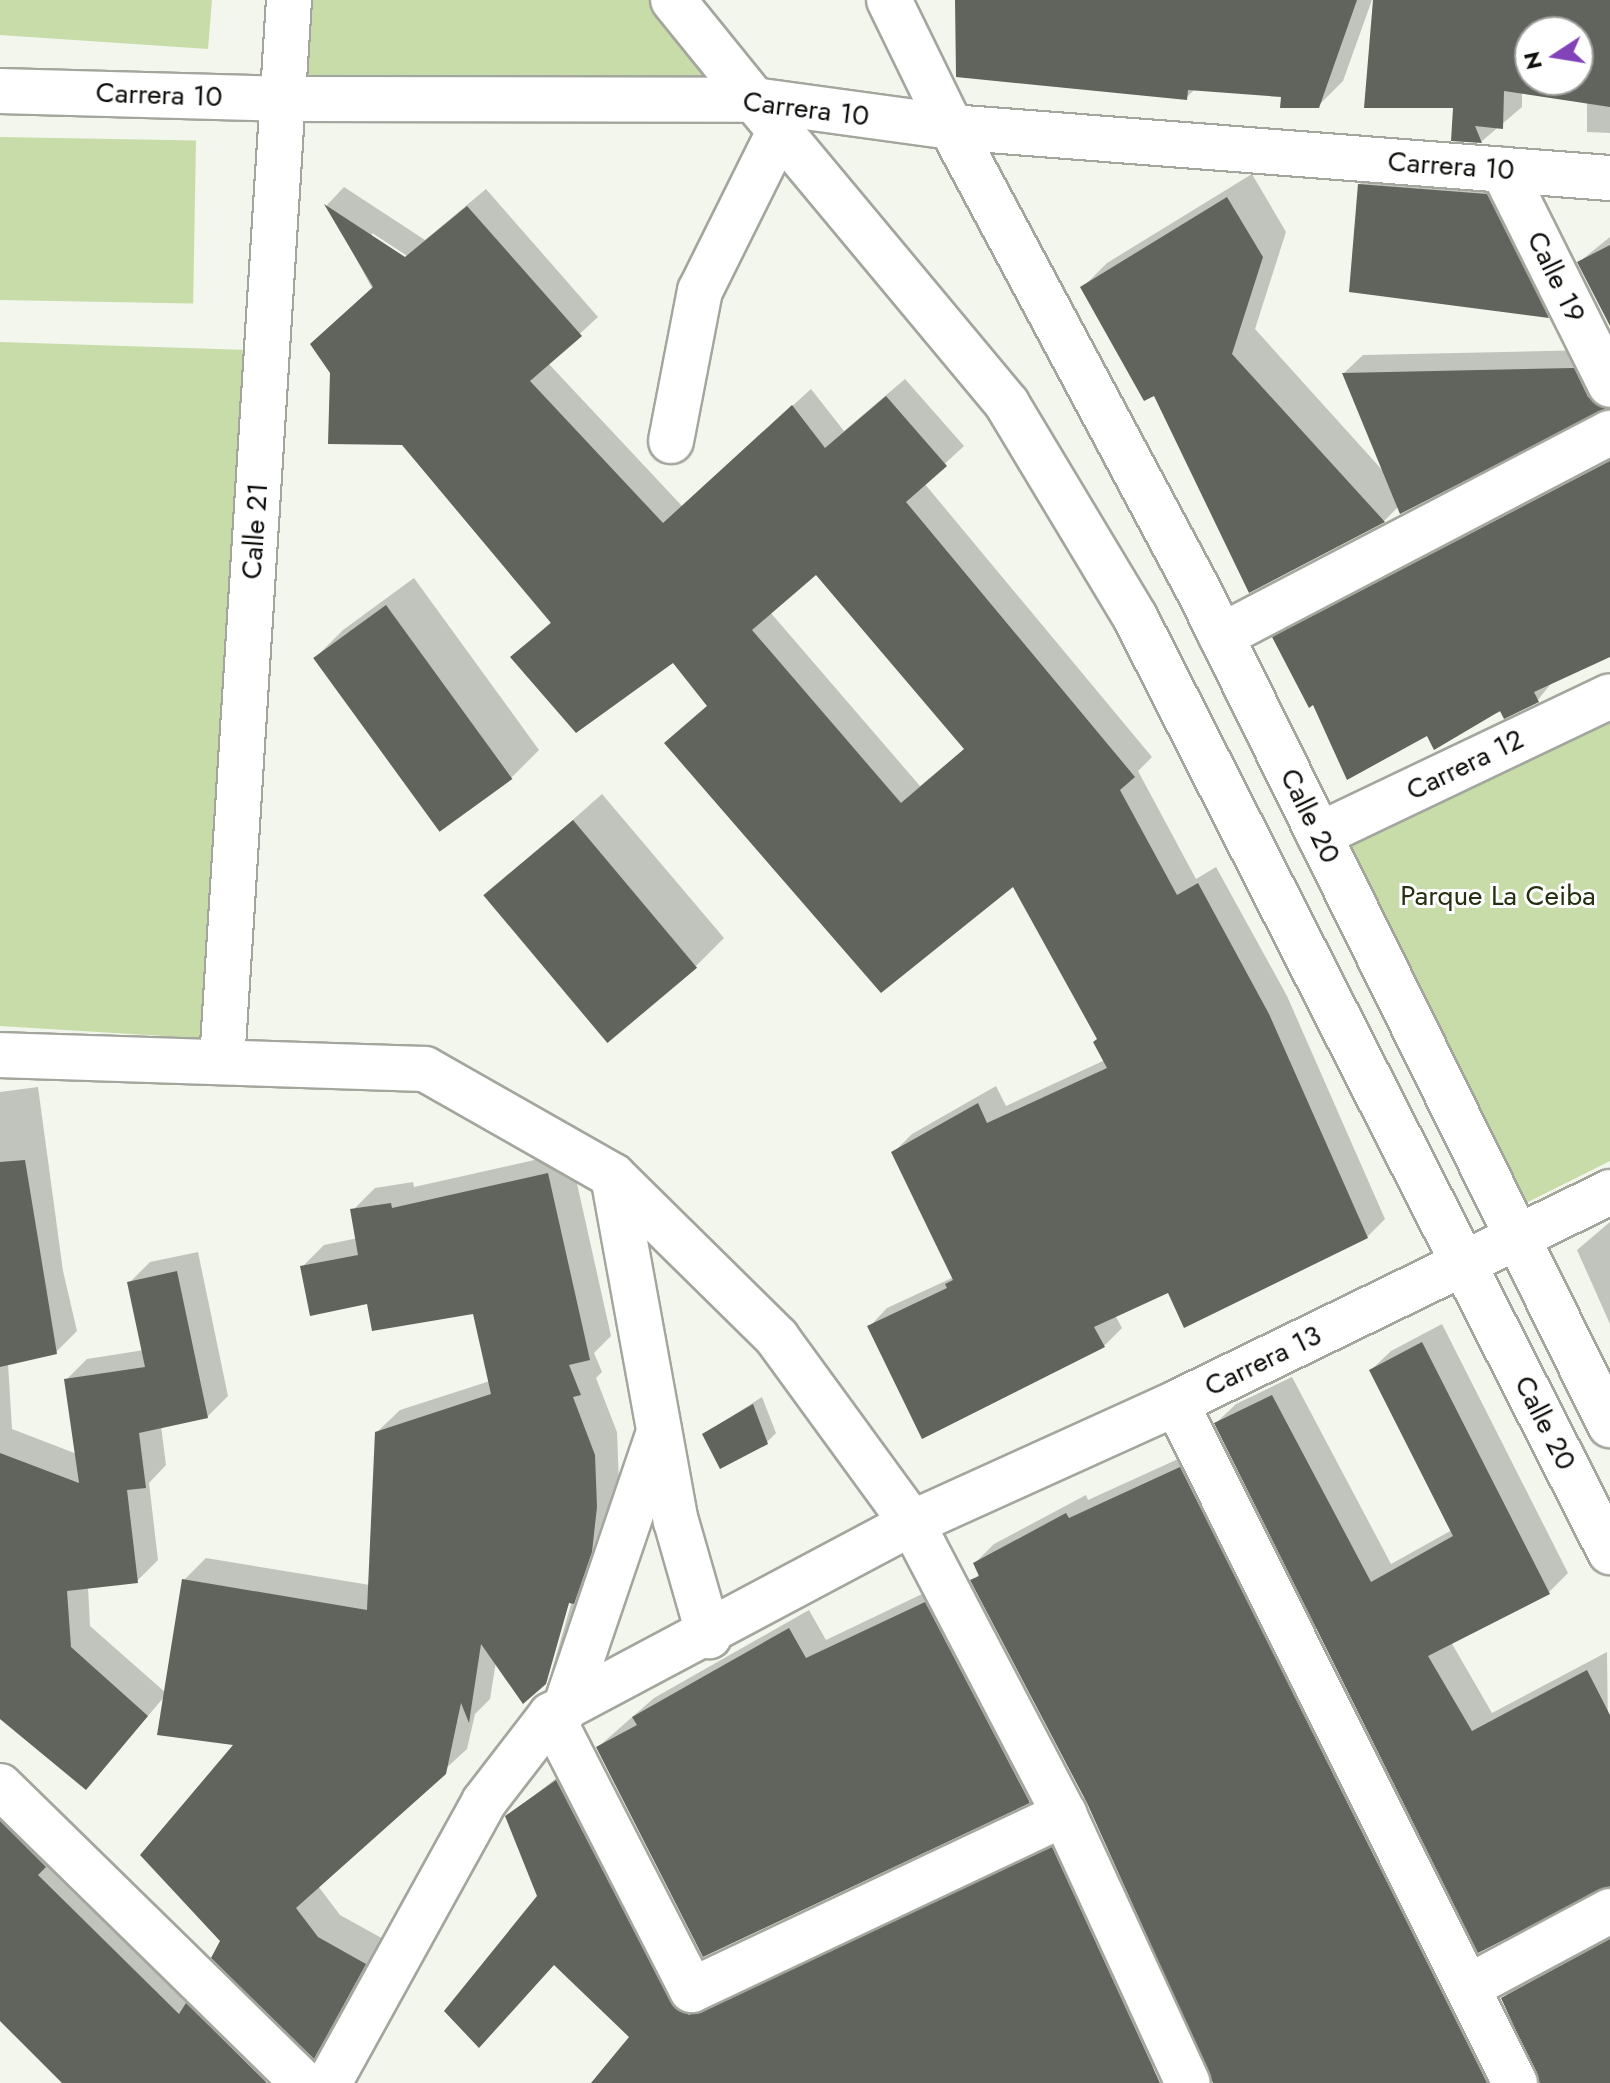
<!DOCTYPE html>
<html>
<head>
<meta charset="utf-8">
<style>
	body { margin:0 }
	#map { position:relative; width:1610px; height:2083px; overflow:hidden; background:#f2f6ec; font-family:Jost,sans-serif }
	div>[style] { position:absolute }
	.green>* { inset:0; background:#c7dca9; transform-origin:0 0 }
	.shadow>* { inset:0; background:#0003 }
	.building>* { inset:0; background:#61645c; transform-origin:0 0 }
	.roads { filter:drop-shadow(2px 0 #a3a69d) drop-shadow(-2px 0 #a3a69d) drop-shadow(0 2px #a3a69d) drop-shadow(0 -2px #a3a69d) }
	.street>* { height:44px; margin:-22px; padding:0 22px; transform-origin:22px; border-radius:22px; background:#fff }
	.secondary>* { height:44px; margin:-22px; padding:0 22px; transform-origin:22px; border-radius:22px; background:#fff }
	span { translate:-50% -50%; white-space:nowrap; text-align:center; line-height:1.15; -webkit-text-stroke:6px #fff; paint-order:stroke }
	.street-label { font-size:28px; color:#0e100c }
	.park-label { font-size:28px; color:#253010 }
	.north { position:absolute; left:1514px; top:16px; width:80px; height:80px; box-sizing:border-box; background:#fff; border:2px solid #9f9f9e; border-radius:50%; rotate:258deg; font-size:22px; font-weight:700; line-height:32px; text-align:center; color:#0e100c }
	.north::after { content:''; display:block; margin:auto; width:28px; height:36px; background:#8243b8; clip-path:polygon(50% 0,100% 100%,50% 72%,0 100%) }
</style>
</head>
<body>
<div id="map">
	<div class="green">
		<i style="clip-path:polygon(0 0,212px 0,208px 49px,0 35px)"></i>
		<i style="clip-path:polygon(303px 0,657px 0,726px 85px,296px 85px)"></i>
		<i style="left:0;top:137px;width:196px;height:163px;rotate:1deg"></i>
		<i style="clip-path:polygon(0 342px,248px 350px,213px 1039px,0 1026px)"></i>
		<i style="clip-path:polygon(1610px 716px,1610px 1161px,1522px 1205px,1346px 847px)"></i>
	</div>
	<div class="shadow">
		<i style="clip-path:polygon(957px 0,1372px 0,1343px 81px,1318px 106px,1284px 95px,1195px 89px,1186px 98px)"></i>
		<i style="clip-path:polygon(evenodd,1375px 0,1610px 0,1610px 133px,1587px 132px,1587px 101px,1522px 92px,1522px 107px,1482px 141px,1453px 139px,1455px 107px,1375px 0,1530px 32px,1578px 32px,1578px 80px,1530px 80px,1530px 32px)"></i>
		<i style="clip-path:polygon(1378px 166px,1505px 176px,1565px 298px,1548px 316px,1351px 290px,1360px 184px)"></i>
		<i style="clip-path:polygon(1252px 174px,1286px 232px,1255px 329px,1384px 472px,1344px 373px,1363px 355px,1592px 350px,1610px 402px,1401px 512px,1399px 506px,1384px 521px,1155px 393px,1083px 287px,1107px 263px)"></i>
		<i style="clip-path:polygon(evenodd,344px 187px,425px 240px,486px 189px,598px 317px,548px 363px,682px 506px,811px 389px,844px 431px,905px 379px,964px 446px,924px 483px,1152px 757px,1138px 771px,1196px 879px,1216px 867px,1287px 996px,1385px 1219px,1367px 1237px,1169px 1291px,1115px 1315px,1122px 1328px,1104px 1346px,869px 1327px,887px 1308px,954px 1277px,894px 1152px,912px 1134px,996px 1086px,1006px 1106px,1105px 1060px,1099px 1039px,1014px 884px,667px 743px,708px 705px,673px 660px,513px 657px,552px 621px,327px 205px,344px 187px,372px 233px,415px 261px,413px 264px,372px 238px,372px 233px,344px 187px,816px 573px,966px 748px,920px 786px,770px 612px,816px 573px)"></i>
		<i style="clip-path:polygon(1610px 237px,1610px 324px,1579px 262px)"></i>
		<i style="clip-path:polygon(1610px 450px,1610px 653px,1554px 680px,1537px 701px,1428px 733px,1314px 702px,1275px 638px,1293px 619px)"></i>
		<i style="clip-path:polygon(414px 578px,539px 750px,511px 778px,315px 658px,343px 630px)"></i>
		<i style="clip-path:polygon(602px 794px,724px 938px,696px 966px,487px 896px)"></i>
		<i style="clip-path:polygon(38px 1087px,63px 1271px,77px 1331px,56px 1352px,8px 1363px,12px 1429px,77px 1454px,66px 1380px,87px 1359px,144px 1350px,130px 1282px,150px 1262px,198px 1252px,228px 1396px,207px 1417px,161px 1426px,166px 1465px,149px 1483px,158px 1560px,137px 1581px,88px 1587px,90px 1626px,166px 1693px,184px 1580px,206px 1558px,370px 1585px,377px 1432px,400px 1410px,490px 1381px,474px 1312px,369px 1302px,302px 1267px,324px 1245px,358px 1238px,353px 1210px,375px 1188px,413px 1182px,414px 1187px,570px 1152px,611px 1336px,594px 1353px,602px 1372px,596px 1378px,617px 1432px,619px 1484px,568px 1660px,550px 1677px,574px 1594px,496px 1662px,490px 1699px,475px 1714px,467px 1749px,318px 1886px,340px 1915px,387px 1941px,336px 2033px,315px 2054px,222px 1941px,237px 1743px,165px 1696px,86px 1788px,0 1709px,0 1092px)"></i>
		<i style="clip-path:polygon(1610px 1222px,1610px 1324px,1577px 1250px)"></i>
		<i style="clip-path:polygon(1442px 1324px,1568px 1573px,1549px 1592px,1451px 1642px,1492px 1713px,1607px 1652px,1610px 1887px,1598px 1887px,1216px 1423px,1236px 1404px,1292px 1377px,1391px 1564px,1452px 1530px,1371px 1370px,1391px 1351px)"></i>
		<i style="clip-path:polygon(762px 1397px,776px 1433px,767px 1442px,704px 1434px)"></i>
		<i style="clip-path:polygon(1200px 1449px,1519px 2083px,1249px 2083px,1088px 1803px,973px 1581px,980px 1573px,975px 1563px,994px 1544px,1086px 1495px,1088px 1500px)"></i>
		<i style="clip-path:polygon(945px 1583px,1048px 1781px,1029px 1801px,598px 1747px,654px 1698px,809px 1610px,826px 1640px)"></i>
		<i style="clip-path:polygon(577px 1762px,689px 1982px,1072px 1829px,1173px 2048px,1153px 2068px,1121px 2083px,593px 2083px,632px 2036px,539px 1896px,508px 1816px)"></i>
		<i style="clip-path:polygon(0 1784px,280px 2055px,264px 2083px,65px 2083px,0 2019px)"></i>
		<i style="clip-path:polygon(1610px 1932px,1610px 2083px,1539px 2083px,1540px 2072px,1503px 1998px,1522px 1979px)"></i>
	</div>
	<div class="building">
		<i style="clip-path:polygon(955px 0,1357px 0,1319px 108px,1280px 108px,1281px 97px,1188px 90px,1187px 100px,956px 77px)"></i>
		<i style="clip-path:polygon(evenodd,1373px 0,1610px 0,1610px 107px,1504px 91px,1503px 129px,1475px 126px,1482px 143px,1451px 141px,1453px 108px,1364px 108px,1373px 0,1530px 32px,1578px 32px,1578px 80px,1530px 80px,1530px 32px)"></i>
		<i style="clip-path:polygon(1358px 184px,1487px 194px,1549px 318px,1349px 292px)"></i>
		<i style="clip-path:polygon(1227px 197px,1263px 257px,1232px 354px,1385px 522px,1249px 593px,1154px 396px,1144px 401px,1080px 287px)"></i>
		<i style="clip-path:polygon(evenodd,324px 204px,405px 257px,467px 206px,582px 336px,530px 381px,663px 523px,792px 405px,825px 448px,886px 396px,947px 466px,906px 502px,1135px 777px,1120px 790px,1177px 895px,1198px 883px,1269px 1014px,1368px 1238px,1184px 1328px,1168px 1293px,1094px 1327px,1105px 1347px,922px 1439px,867px 1326px,947px 1288px,945px 1284px,953px 1280px,891px 1152px,978px 1103px,987px 1123px,1107px 1068px,1093px 1042px,1097px 1039px,1013px 887px,881px 993px,664px 743px,707px 706px,673px 663px,576px 733px,510px 657px,551px 623px,402px 445px,328px 444px,330px 373px,310px 344px,373px 287px,324px 204px,816px 575px,964px 749px,901px 803px,752px 630px,816px 575px)"></i>
		<i style="clip-path:polygon(1610px 245px,1610px 326px,1577px 262px)"></i>
		<i style="clip-path:polygon(1574px 368px,1588px 397px,1606px 409px,1400px 514px,1342px 373px)"></i>
		<i style="clip-path:polygon(1610px 461px,1610px 657px,1534px 692px,1539px 702px,1504px 719px,1500px 711px,1434px 750px,1427px 736px,1347px 780px,1313px 705px,1309px 708px,1272px 637px)"></i>
		<i style="left:386px;top:605px;width:215px;height:90px;rotate:54deg"></i>
		<i style="left:573px;top:820px;width:193px;height:117px;rotate:50deg"></i>
		<i style="clip-path:polygon(25px 1160px,57px 1354px,0 1367px,0 1162px)"></i>
		<i style="clip-path:polygon(548px 1173px,590px 1360px,569px 1365px,581px 1395px,573px 1397px,595px 1455px,597px 1507px,592px 1552px,574px 1604px,569px 1603px,546px 1684px,523px 1704px,481px 1644px,469px 1723px,461px 1703px,446px 1774px,296px 1908px,318px 1937px,366px 1964px,314px 2059px,211px 1958px,220px 1941px,140px 1855px,233px 1745px,157px 1735px,182px 1579px,367px 1610px,375px 1432px,491px 1394px,473px 1314px,372px 1331px,367px 1304px,310px 1316px,300px 1266px,358px 1255px,350px 1209px,391px 1203px,392px 1208px)"></i>
		<i style="clip-path:polygon(177px 1271px,208px 1418px,139px 1433px,146px 1488px,127px 1490px,138px 1583px,67px 1591px,71px 1647px,148px 1716px,86px 1790px,0 1719px,0 1453px,79px 1483px,64px 1379px,145px 1367px,127px 1282px)"></i>
		<i style="clip-path:polygon(1422px 1342px,1550px 1594px,1428px 1656px,1472px 1731px,1587px 1670px,1610px 1715px,1610px 1886px,1478px 1953px,1214px 1423px,1272px 1395px,1371px 1582px,1453px 1536px,1369px 1370px)"></i>
		<i style="clip-path:polygon(753px 1404px,768px 1444px,720px 1469px,702px 1434px)"></i>
		<i style="clip-path:polygon(1180px 1467px,1487px 2083px,1213px 2083px,1087px 1803px,970px 1580px,979px 1576px,973px 1563px,1066px 1513px,1069px 1518px)"></i>
		<i style="clip-path:polygon(925px 1602px,1030px 1803px,703px 1957px,596px 1747px,637px 1725px,632px 1717px,789px 1628px,806px 1658px)"></i>
		<i style="clip-path:polygon(556px 1780px,670px 2001px,689px 2015px,1052px 1847px,1160px 2083px,591px 2083px,629px 2037px,554px 1965px,479px 2048px,444px 2011px,537px 1896px,505px 1816px)"></i>
		<i style="clip-path:polygon(0 1821px,46px 1867px,38px 1875px,179px 2014px,186px 2003px,267px 2083px,62px 2083px,0 2021px)"></i>
		<i style="clip-path:polygon(1610px 1939px,1610px 2083px,1540px 2083px,1501px 1998px)"></i>
	</div>
	<div class="roads">
		<div class="street">
			<i style="left:673px;top:0;width:129px;rotate:51deg"></i>
			<i style="left:889px;top:0;width:141px;rotate:64deg"></i>
			<i style="left:951px;top:127px;width:661px;rotate:4.43deg"></i>
			<i style="left:0;top:91px;width:280px;rotate:1.6deg"></i>
			<i style="left:280px;top:99px;width:474px;rotate:0.1deg"></i>
			<i style="left:1503px;top:170px;width:240px;rotate:63.5deg"></i>
			<i style="left:671px;top:441px;width:153px;rotate:-79.1deg"></i>
			<i style="left:700px;top:291px;width:180px;rotate:-63.6deg"></i>
			<i style="left:1221px;top:636px;width:439px;rotate:-27.6deg"></i>
			<i style="left:1319px;top:835px;width:322px;rotate:-25.5deg"></i>
			<i style="left:0;top:1055px;width:425px;rotate:1.9deg"></i>
			<i style="left:425px;top:1069px;width:216px;rotate:29.6deg"></i>
			<i style="left:613px;top:1176px;width:231px;rotate:44.6deg"></i>
			<i style="left:777px;top:1338px;width:229px;rotate:53.9deg"></i>
			<i style="left:912px;top:1523px;width:328px;rotate:62.4deg"></i>
			<i style="left:1064px;top:1814px;width:296px;rotate:65.3deg"></i>
			<i style="left:222px;top:1062px;width:1064px;rotate:-86.39deg"></i>
			<i style="left:613px;top:1176px;width:351px;rotate:79.7deg"></i>
			<i style="left:676px;top:1521px;width:120px;rotate:74deg"></i>
			<i style="left:1176px;top:1403px;width:760px;rotate:63.5deg"></i>
			<i style="left:564px;top:1711px;width:295px;rotate:-71.2deg"></i>
			<i style="left:551px;top:1715px;width:309px;rotate:62.9deg"></i>
			<i style="left:692px;top:1990px;width:412px;rotate:-25.3deg"></i>
			<i style="left:0;top:1786px;width:424px;rotate:44.4deg"></i>
			<i style="left:1468px;top:1987px;width:161px;rotate:-28.2deg"></i>
			<i style="left:329px;top:2083px;width:321px;rotate:-61.1deg"></i>
			<i style="left:484px;top:1802px;width:110px;rotate:-52.4deg"></i>
			<i style="left:551px;top:1715px;width:409px;rotate:-28deg"></i>
			<i style="left:912px;top:1523px;width:290px;rotate:-24.4deg"></i>
			<i style="left:1176px;top:1403px;width:483px;rotate:-25.9deg"></i>
		</div>
		<div class="secondary">
			<i style="left:754px;top:100px;width:396px;rotate:50.2deg"></i>
			<i style="left:1007px;top:404px;width:249px;rotate:59deg"></i>
			<i style="left:1135px;top:617px;width:1049px;rotate:63.07deg"></i>
			<i style="left:754px;top:100px;width:199px;rotate:7.8deg"></i>
			<i style="left:951px;top:127px;width:526px;rotate:61.88deg"></i>
			<i style="left:1199px;top:591px;width:930px;rotate:63.77deg"></i>
		</div>
	</div>
	<div class="street-label">
		<span style="left:159px;top:95px;rotate:2deg">Carrera 10</span>
		<span style="left:806px;top:109px;rotate:7deg">Carrera 10</span>
		<span style="left:1451px;top:166px;rotate:4deg">Carrera 10</span>
		<span style="left:1556px;top:277px;rotate:64deg">Calle 19</span>
		<span style="left:255px;top:531px;rotate:-86deg">Calle 21</span>
		<span style="left:1465px;top:765px;rotate:-26deg">Carrera 12</span>
		<span style="left:1310px;top:816px;rotate:64deg">Calle 20</span>
		<span style="left:1263px;top:1361px;rotate:-26deg">Carrera 13</span>
		<span style="left:1545px;top:1423px;rotate:63deg">Calle 20</span>
	</div>
	<div class="park-label">
		<span style="left:1498px;top:896px">Parque La Ceiba</span>
	</div>
	<div class="north">N</div>
</div>
</body>
</html>
